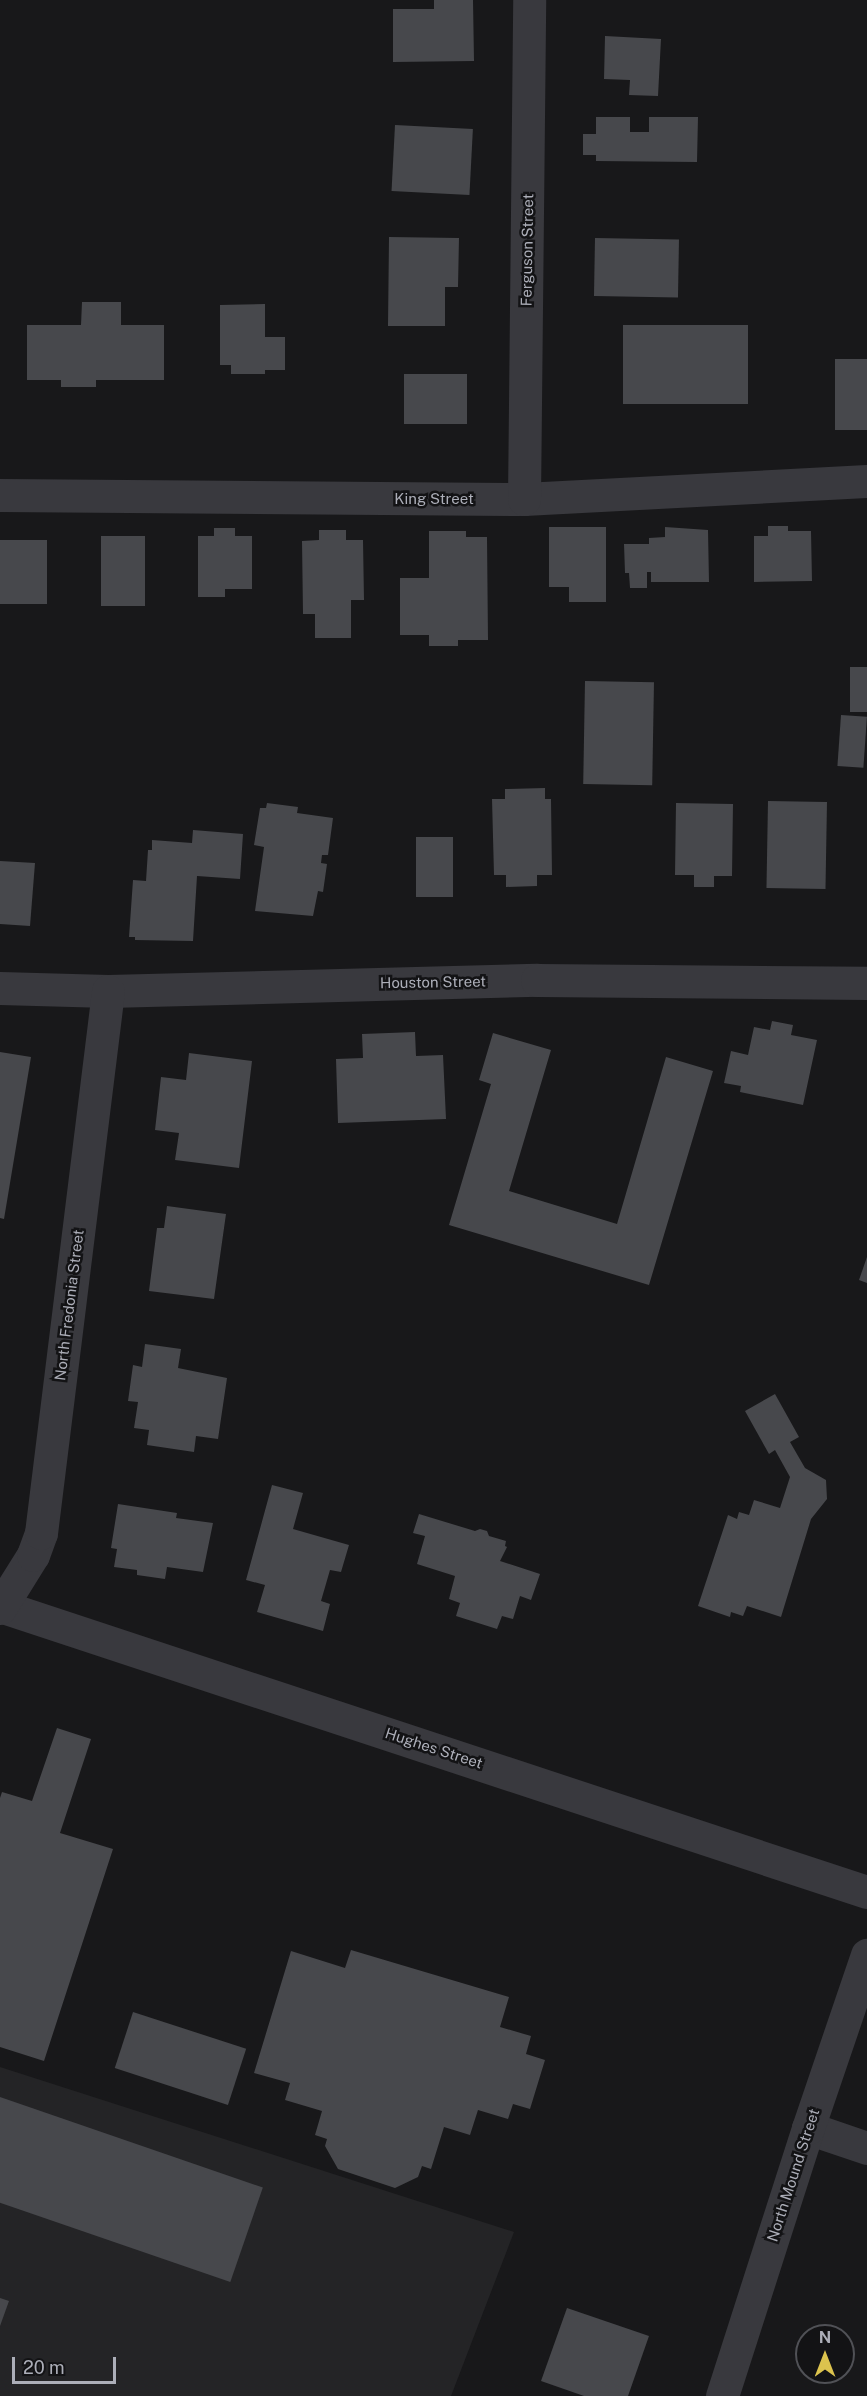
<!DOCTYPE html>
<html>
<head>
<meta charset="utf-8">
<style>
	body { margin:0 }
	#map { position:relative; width:867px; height:2396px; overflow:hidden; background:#18181a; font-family:"Public Sans",sans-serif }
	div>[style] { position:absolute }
	.built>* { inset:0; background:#242426 }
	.building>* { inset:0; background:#47484c; transform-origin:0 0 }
	.minor>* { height:33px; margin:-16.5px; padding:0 16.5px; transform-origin:16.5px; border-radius:16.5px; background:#39393e }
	span { translate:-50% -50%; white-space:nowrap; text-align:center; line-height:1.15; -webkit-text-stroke:5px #131315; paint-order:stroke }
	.street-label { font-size:15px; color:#acaeb8 }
	.north { position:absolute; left:795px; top:2324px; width:60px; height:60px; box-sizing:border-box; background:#131315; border:2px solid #505156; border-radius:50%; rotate:0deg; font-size:16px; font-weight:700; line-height:24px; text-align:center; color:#acaeb8 }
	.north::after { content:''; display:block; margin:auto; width:21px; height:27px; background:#dcc34e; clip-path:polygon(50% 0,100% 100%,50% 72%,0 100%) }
	.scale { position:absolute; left:12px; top:2357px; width:104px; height:27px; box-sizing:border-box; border:3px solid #acaeb8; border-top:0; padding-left:8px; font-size:18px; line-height:21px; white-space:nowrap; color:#acaeb8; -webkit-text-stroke:4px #131315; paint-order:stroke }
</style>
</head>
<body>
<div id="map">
	<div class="built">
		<i style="clip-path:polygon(0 2067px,514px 2232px,451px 2396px,0 2396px)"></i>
	</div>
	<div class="building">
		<i style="clip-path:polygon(434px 0,473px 0,474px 61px,393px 62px,393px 9px,434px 9px)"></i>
		<i style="clip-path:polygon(605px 36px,661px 39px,658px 96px,629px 95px,630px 80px,604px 79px)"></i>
		<i style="clip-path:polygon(596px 117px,630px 117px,630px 132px,649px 132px,649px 117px,698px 117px,697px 162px,596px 161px,596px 155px,583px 155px,583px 134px,596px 134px)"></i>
		<i style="left:395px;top:125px;width:78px;height:66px;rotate:3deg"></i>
		<i style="clip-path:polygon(389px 237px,459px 238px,458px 287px,445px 287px,445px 326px,388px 326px)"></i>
		<i style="left:595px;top:238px;width:84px;height:58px;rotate:1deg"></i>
		<i style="clip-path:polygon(82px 302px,121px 302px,121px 325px,164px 325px,164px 380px,96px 380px,96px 387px,61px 387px,61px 380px,27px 380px,27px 325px,81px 325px)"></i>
		<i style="clip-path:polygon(265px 304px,265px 337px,285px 337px,285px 370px,265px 370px,265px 374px,231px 374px,231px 365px,220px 365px,220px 305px)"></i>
		<i style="left:623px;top:325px;width:125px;height:79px"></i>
		<i style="left:835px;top:359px;width:32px;height:71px"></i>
		<i style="left:404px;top:374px;width:63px;height:50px"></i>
		<i style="clip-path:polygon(768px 526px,788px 526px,788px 531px,811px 531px,812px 581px,754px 582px,754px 536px,768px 536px)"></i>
		<i style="clip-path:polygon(549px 527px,606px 527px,606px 602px,569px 602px,569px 587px,549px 587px)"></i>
		<i style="clip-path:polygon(665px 527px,708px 530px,709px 582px,651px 582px,651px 572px,647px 572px,647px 588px,630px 588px,629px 573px,625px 573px,624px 544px,649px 544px,649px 538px,665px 537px)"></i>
		<i style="clip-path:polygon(214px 528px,235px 528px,235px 536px,252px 536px,252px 589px,225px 589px,225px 597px,198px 597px,198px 536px,214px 536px)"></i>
		<i style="clip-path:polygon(319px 530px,346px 530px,346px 540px,363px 540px,364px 600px,351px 600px,351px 638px,315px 638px,315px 614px,303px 614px,302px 541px,319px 540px)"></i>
		<i style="clip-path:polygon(429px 531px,466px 531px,466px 537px,487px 537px,488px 640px,458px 640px,458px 646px,429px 646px,429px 635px,400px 635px,400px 578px,429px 578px)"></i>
		<i style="left:101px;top:536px;width:44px;height:70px"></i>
		<i style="left:0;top:540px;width:47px;height:64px"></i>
		<i style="left:850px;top:667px;width:17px;height:45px"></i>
		<i style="left:585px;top:681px;width:69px;height:103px;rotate:1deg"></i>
		<i style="left:841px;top:715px;width:26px;height:51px;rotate:4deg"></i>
		<i style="clip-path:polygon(545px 788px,545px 799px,551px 799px,552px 875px,537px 875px,537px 886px,506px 887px,506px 875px,494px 875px,492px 799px,505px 799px,505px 789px)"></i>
		<i style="left:768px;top:801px;width:59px;height:87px;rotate:1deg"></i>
		<i style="clip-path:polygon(267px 803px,298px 807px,297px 813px,333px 818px,328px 855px,322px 855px,321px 863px,327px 864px,323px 892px,318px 891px,313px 916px,255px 911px,264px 847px,254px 845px,260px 808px,266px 808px)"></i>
		<i style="clip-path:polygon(676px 803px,733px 804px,732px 876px,714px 876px,714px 887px,694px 887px,694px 875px,675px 875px)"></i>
		<i style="clip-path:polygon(193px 830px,243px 834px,240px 879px,197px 876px,193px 941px,135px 940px,135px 937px,129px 937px,133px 880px,146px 881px,148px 850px,152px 850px,152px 840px,192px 843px)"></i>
		<i style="left:416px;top:837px;width:37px;height:60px"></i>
		<i style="clip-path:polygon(0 861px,35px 863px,30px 926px,0 924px)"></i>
		<i style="clip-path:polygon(772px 1021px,793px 1025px,791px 1035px,817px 1040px,803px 1105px,740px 1092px,741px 1086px,724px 1083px,731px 1051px,748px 1055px,754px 1027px,770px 1030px)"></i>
		<i style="clip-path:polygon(415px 1032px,416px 1056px,443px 1055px,446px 1119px,338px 1123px,336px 1059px,363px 1058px,362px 1034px)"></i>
		<i style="clip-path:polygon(493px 1033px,551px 1050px,509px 1191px,617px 1224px,666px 1057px,713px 1071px,649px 1285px,449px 1225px,491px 1084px,479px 1080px)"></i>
		<i style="clip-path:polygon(0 1052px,31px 1057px,4px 1219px,0 1218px)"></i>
		<i style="clip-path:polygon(189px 1053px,252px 1061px,239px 1168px,175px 1160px,179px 1133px,155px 1130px,161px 1077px,186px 1080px)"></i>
		<i style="clip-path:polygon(167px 1206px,226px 1214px,214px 1299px,149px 1291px,157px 1228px,164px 1228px)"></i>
		<i style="clip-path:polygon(867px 1257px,867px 1283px,859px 1280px)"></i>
		<i style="clip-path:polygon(145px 1344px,181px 1349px,178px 1368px,227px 1378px,218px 1439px,196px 1436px,194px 1452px,147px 1445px,149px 1430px,134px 1428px,138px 1402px,128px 1401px,133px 1365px,142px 1367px)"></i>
		<i style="clip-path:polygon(775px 1394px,799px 1437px,790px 1442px,805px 1468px,826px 1480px,827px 1499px,811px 1519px,781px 1617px,747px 1606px,743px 1616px,731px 1612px,730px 1617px,698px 1606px,728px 1515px,737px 1519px,739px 1512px,749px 1515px,754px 1500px,780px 1508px,790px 1477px,775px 1450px,769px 1454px,745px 1411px)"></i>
		<i style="clip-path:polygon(272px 1485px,303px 1493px,293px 1529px,349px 1545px,341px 1572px,330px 1570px,321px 1601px,330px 1604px,323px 1631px,257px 1612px,265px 1585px,246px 1580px)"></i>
		<i style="clip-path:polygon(118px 1504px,177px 1513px,176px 1518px,213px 1523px,203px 1572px,167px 1567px,165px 1579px,137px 1575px,137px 1570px,114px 1567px,117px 1549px,111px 1548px)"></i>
		<i style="clip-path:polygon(419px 1514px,475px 1531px,480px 1529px,487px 1531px,489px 1536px,506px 1541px,505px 1546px,507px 1547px,500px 1561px,540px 1574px,531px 1600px,520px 1596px,513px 1619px,502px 1616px,497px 1629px,456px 1616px,460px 1603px,449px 1599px,455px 1576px,417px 1564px,425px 1536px,413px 1533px)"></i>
		<i style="clip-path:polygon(57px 1728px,91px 1739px,60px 1833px,113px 1849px,44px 2061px,0 2047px,0 1798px,2px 1792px,32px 1801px)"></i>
		<i style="clip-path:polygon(351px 1950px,509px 1997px,500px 2027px,531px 2036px,526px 2054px,545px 2060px,530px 2109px,513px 2104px,508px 2119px,478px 2110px,470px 2135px,444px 2127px,431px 2169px,422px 2166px,418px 2177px,395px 2188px,338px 2169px,325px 2146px,327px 2139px,315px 2135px,322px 2111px,285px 2100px,290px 2083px,254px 2073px,291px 1951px,345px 1968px)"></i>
		<i style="left:133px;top:2012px;width:119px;height:59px;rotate:18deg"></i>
		<i style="left:0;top:2097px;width:278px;height:100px;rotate:19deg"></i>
		<i style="clip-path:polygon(0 2298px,9px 2301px,0 2326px)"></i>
		<i style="clip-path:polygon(567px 2308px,649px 2336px,628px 2396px,584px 2396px,541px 2381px)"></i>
	</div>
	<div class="minor">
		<i style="left:0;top:495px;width:524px;rotate:0.44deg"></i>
		<i style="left:524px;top:499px;width:343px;rotate:-3deg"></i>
		<i style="left:524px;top:499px;width:499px;rotate:-89.4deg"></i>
		<i style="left:0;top:988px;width:108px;rotate:1.6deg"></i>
		<i style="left:108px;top:991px;width:429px;rotate:-1.5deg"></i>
		<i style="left:537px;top:980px;width:330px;rotate:0.5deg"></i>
		<i style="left:0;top:1606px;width:913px;rotate:18.26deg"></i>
		<i style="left:0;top:1608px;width:62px;rotate:-58.1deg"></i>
		<i style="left:33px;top:1555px;width:23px;rotate:-70deg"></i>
		<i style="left:41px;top:1533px;width:546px;rotate:-82.95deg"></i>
		<i style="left:808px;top:2128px;width:62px;rotate:18.7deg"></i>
		<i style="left:722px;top:2396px;width:281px;rotate:-72.2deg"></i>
		<i style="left:808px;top:2128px;width:183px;rotate:-71.2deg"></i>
	</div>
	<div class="street-label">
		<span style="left:527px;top:250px;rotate:-89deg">Ferguson Street</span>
		<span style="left:434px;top:499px">King Street</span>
		<span style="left:433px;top:982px;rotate:-1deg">Houston Street</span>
		<span style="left:69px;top:1305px;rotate:-83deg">North Fredonia Street</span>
		<span style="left:434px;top:1748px;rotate:18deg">Hughes Street</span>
		<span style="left:793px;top:2175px;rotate:-72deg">North Mound Street</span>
	</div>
	<div class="north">N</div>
	<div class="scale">20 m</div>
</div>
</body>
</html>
